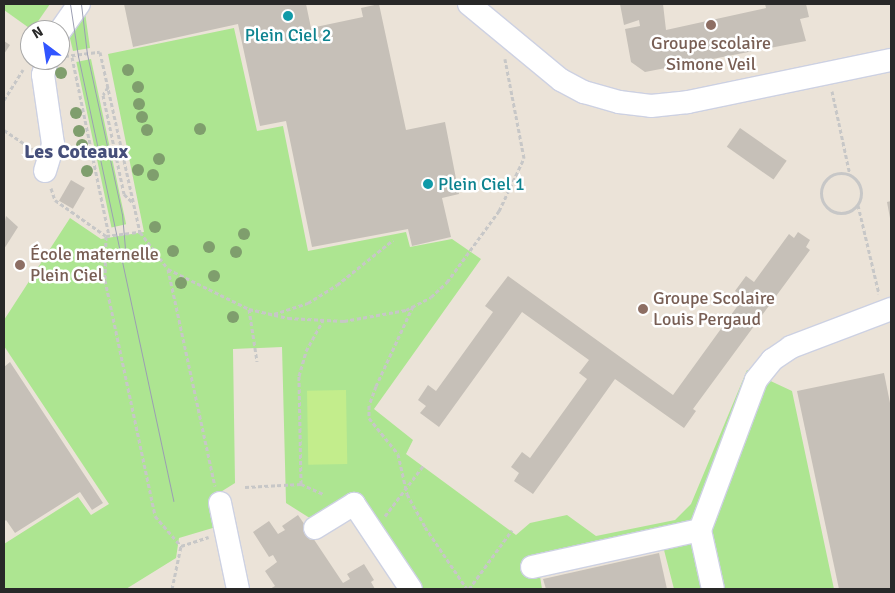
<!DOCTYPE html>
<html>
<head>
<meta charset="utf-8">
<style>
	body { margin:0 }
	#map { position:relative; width:895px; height:593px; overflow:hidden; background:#ebe3d8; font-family:Signika,sans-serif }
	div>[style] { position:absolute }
	.green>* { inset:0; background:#ade591; transform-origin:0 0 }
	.pitch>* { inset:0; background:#c3ed8c; transform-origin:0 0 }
	.building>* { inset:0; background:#c6c0b8; transform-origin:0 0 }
	.path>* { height:3px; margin-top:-1.5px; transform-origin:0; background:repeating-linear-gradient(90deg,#c7c7c7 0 4px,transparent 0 6.5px) }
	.path>.ring { margin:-1.5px; padding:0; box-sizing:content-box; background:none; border:3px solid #c7c7c7; border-radius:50% }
	.roads { filter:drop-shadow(1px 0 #cdd1e2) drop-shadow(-1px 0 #cdd1e2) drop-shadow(0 1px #cdd1e2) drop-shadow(0 -1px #cdd1e2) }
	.minor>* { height:22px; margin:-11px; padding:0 11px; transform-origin:11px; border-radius:11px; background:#fff }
	.tram>* { height:1px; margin:-0.5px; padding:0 0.5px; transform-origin:0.5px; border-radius:0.5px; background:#9b9eb3 }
	.trees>* { width:12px; height:12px; margin:-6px; border-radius:50%; background:#7f9e6d }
	.dots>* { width:14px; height:14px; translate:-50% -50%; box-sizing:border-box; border:2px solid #fff; border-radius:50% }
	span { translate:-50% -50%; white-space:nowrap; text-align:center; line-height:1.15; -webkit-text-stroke:5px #fff; paint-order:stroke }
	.culture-label { font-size:18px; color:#0d838f }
	.left { translate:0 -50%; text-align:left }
	.education-label { font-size:18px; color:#785e54 }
	.quarter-label { font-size:20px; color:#464f7a; font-weight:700 }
	.frame { position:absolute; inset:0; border:5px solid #282828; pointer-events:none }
	.north { position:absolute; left:20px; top:20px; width:50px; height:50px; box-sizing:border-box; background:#fff; border:1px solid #a9a9a9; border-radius:50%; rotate:329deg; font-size:14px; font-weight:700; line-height:20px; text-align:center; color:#282828 }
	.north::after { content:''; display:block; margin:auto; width:18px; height:22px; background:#3155ff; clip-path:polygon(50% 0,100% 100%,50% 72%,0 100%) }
</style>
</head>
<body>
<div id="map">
	<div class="green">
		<i style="clip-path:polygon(4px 4px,50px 4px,32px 30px,4px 10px)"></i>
		<i style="clip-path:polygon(84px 5px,90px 48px,73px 51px,68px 30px)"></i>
		<i style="clip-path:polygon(234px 28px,257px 131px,283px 126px,308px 251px,406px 232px,410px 247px,452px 239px,481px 259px,374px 409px,413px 440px,406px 454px,516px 535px,530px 523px,567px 515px,596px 536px,675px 520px,691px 504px,747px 370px,792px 391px,834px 589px,674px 589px,664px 550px,540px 576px,542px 589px,418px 589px,356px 498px,316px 522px,286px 503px,282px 347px,233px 349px,235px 483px,211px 498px,216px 527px,179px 538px,176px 558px,126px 589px,4px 589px,4px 544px,78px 497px,91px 515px,109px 504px,4px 346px,4px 320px,70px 218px,101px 239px,144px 232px,108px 54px)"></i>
		<i style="left:91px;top:59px;width:169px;height:15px;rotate:78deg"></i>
	</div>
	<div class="pitch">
		<i style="left:346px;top:390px;width:74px;height:39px;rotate:89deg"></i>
	</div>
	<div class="building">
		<i style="clip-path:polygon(124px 4px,306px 4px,311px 28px,363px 17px,361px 8px,379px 4px,406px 130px,445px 122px,459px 194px,442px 198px,451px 237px,412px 246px,408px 229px,312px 247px,286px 121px,260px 126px,238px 24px,133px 47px)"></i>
		<i style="clip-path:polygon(620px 4px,663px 4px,666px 30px,766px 8px,765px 4px,806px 4px,809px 17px,800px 19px,806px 41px,645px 72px,631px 62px,625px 29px,640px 26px,639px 20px,624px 25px)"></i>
		<i style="clip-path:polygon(4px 41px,10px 45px,4px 54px)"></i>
		<i style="left:740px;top:128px;width:57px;height:23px;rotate:35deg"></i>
		<i style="left:71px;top:180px;width:16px;height:24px;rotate:30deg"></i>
		<i style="clip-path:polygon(891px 201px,891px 218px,890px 218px,887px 202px)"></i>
		<i style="clip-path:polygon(6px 216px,18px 227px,4px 249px,4px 226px)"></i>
		<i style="clip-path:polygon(798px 232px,810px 240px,806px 247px,810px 250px,693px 409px,696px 411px,684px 428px,615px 379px,533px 494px,514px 481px,519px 473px,511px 467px,522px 452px,530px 458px,587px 379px,579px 373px,589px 360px,522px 312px,439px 427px,420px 413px,426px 406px,418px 400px,428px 385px,436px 391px,493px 312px,485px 306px,508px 276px,673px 395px,744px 297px,735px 291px,746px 276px,754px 282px,789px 234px,794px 238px)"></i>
		<i style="clip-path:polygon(10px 362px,103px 503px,92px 510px,80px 492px,15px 533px,6px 520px,4px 522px,4px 367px)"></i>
		<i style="clip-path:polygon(884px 373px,891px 408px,891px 589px,839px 589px,797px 391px)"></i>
		<i style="clip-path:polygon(298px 515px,309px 531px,305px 533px,310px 540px,313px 538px,343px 583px,350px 579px,347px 574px,364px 564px,374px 580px,371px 582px,375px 589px,270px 589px,275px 586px,265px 571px,277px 562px,273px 555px,269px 557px,253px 532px,269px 521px,278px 534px,285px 530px,282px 526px)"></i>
		<i style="clip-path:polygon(659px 553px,667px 589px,546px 589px,543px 579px)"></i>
	</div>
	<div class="path">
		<i style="left:65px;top:56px;width:35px;rotate:-7deg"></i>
		<i style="left:100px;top:52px;width:184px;rotate:77.5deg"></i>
		<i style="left:140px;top:232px;width:46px;rotate:52.9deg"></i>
		<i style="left:168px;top:269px;width:222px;rotate:77.8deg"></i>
		<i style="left:72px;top:57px;width:182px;rotate:78.3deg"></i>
		<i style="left:108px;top:87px;width:9px;rotate:122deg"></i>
		<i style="left:103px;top:95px;width:101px;rotate:78deg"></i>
		<i style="left:124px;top:194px;width:11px;rotate:45deg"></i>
		<i style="left:832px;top:91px;width:86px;rotate:77.9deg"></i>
		<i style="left:4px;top:100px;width:36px;rotate:-58deg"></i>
		<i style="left:4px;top:130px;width:34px;rotate:34deg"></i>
		<i class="ring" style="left:821px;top:173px;width:37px;height:37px"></i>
		<i style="left:51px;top:188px;width:13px;rotate:72deg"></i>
		<i style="left:55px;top:200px;width:62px;rotate:35.2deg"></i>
		<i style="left:106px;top:236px;width:34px;rotate:-7deg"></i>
		<i style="left:858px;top:205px;width:91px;rotate:76.7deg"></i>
		<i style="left:106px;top:236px;width:44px;rotate:91.3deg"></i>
		<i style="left:105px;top:280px;width:241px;rotate:78deg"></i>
		<i style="left:155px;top:516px;width:40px;rotate:49deg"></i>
		<i style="left:181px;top:546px;width:29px;rotate:-18deg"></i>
		<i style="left:168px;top:269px;width:90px;rotate:26.3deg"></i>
		<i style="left:249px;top:309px;width:40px;rotate:13deg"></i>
		<i style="left:288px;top:318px;width:56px;rotate:3.1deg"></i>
		<i style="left:344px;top:321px;width:63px;rotate:-10.1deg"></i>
		<i style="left:406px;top:310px;width:28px;rotate:-27deg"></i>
		<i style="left:431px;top:297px;width:22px;rotate:-43deg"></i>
		<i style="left:447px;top:282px;width:88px;rotate:-53.8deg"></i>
		<i style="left:499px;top:211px;width:59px;rotate:-64.7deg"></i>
		<i style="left:524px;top:158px;width:101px;rotate:-100.9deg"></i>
		<i style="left:413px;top:306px;width:88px;rotate:114.8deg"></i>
		<i style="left:376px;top:386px;width:20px;rotate:110deg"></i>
		<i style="left:369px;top:405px;width:13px;rotate:90deg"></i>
		<i style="left:369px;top:418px;width:46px;rotate:51.1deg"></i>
		<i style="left:398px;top:454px;width:41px;rotate:77.3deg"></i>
		<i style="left:407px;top:494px;width:38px;rotate:61deg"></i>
		<i style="left:425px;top:527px;width:75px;rotate:55.9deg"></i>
		<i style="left:249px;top:309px;width:53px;rotate:81.3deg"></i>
		<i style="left:274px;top:314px;width:36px;rotate:-18deg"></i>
		<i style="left:308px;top:303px;width:34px;rotate:-32deg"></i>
		<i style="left:337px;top:285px;width:72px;rotate:-38.8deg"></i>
		<i style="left:301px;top:484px;width:24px;rotate:24deg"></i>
		<i style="left:245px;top:487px;width:56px;rotate:-3.1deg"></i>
		<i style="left:301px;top:484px;width:108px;rotate:-91.1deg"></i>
		<i style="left:299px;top:376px;width:26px;rotate:-74deg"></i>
		<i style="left:306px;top:351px;width:35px;rotate:-61deg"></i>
		<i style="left:385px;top:516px;width:63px;rotate:-52.8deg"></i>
		<i style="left:172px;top:589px;width:44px;rotate:-78.2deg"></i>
		<i style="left:469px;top:589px;width:73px;rotate:-53.9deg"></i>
	</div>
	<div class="roads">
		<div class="minor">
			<i style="left:469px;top:4px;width:119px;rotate:39.6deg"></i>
			<i style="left:561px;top:80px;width:26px;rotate:28deg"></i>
			<i style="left:584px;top:92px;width:36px;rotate:16deg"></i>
			<i style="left:619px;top:102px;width:32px;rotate:7deg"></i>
			<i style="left:651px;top:106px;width:37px;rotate:-6deg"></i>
			<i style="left:688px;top:102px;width:207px;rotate:-11.7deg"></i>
			<i style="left:60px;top:31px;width:33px;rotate:-55deg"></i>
			<i style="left:45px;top:171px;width:28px;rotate:-73deg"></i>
			<i style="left:53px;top:144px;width:70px;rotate:-98.2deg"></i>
			<i style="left:43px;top:75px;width:16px;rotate:-75deg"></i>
			<i style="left:220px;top:503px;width:88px;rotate:78.2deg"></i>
			<i style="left:315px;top:528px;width:46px;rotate:-31.6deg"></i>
			<i style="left:354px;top:504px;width:102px;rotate:56.2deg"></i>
			<i style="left:700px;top:530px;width:60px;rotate:77.6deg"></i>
			<i style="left:532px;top:567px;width:172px;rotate:-12.4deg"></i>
			<i style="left:700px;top:530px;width:160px;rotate:-69.5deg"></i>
			<i style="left:756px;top:380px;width:26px;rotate:-51deg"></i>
			<i style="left:772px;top:360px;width:23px;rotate:-34deg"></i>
			<i style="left:791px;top:347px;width:107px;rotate:-20.8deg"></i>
		</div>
	</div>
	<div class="tram">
		<i style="left:70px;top:4px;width:53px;rotate:81.3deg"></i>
		<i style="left:78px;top:56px;width:455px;rotate:77.9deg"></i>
		<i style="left:81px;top:4px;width:50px;rotate:83.2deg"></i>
		<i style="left:87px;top:54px;width:164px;rotate:77.7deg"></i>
		<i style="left:122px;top:214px;width:36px;rotate:85deg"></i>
	</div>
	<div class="trees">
		<i style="left:128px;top:70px"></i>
		<i style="left:61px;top:73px"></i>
		<i style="left:138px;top:87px"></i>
		<i style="left:139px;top:104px"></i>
		<i style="left:76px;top:113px"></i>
		<i style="left:142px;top:117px"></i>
		<i style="left:200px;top:129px"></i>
		<i style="left:147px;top:130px"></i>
		<i style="left:79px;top:131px"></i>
		<i style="left:82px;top:145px"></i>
		<i style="left:159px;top:159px"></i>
		<i style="left:138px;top:170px"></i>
		<i style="left:87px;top:171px"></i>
		<i style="left:153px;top:175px"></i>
		<i style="left:155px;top:227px"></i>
		<i style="left:244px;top:234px"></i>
		<i style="left:209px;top:247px"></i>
		<i style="left:173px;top:251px"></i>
		<i style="left:236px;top:252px"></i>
		<i style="left:214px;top:276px"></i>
		<i style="left:181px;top:283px"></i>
		<i style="left:233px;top:317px"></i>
	</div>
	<div class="dots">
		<i style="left:288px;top:16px;background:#0f9aa8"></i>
		<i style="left:711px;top:25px;background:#8d6e63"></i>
		<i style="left:428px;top:184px;background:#0f9aa8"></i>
		<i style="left:20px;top:265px;background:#8d6e63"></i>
		<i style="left:643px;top:309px;background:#8d6e63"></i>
	</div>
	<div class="culture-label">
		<span style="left:288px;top:35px">Plein Ciel 2</span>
		<span class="left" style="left:438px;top:184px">Plein Ciel 1</span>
	</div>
	<div class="education-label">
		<span style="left:711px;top:54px">Groupe scolaire<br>Simone Veil</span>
		<span class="left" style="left:30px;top:265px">École maternelle<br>Plein Ciel</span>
		<span class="left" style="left:653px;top:309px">Groupe Scolaire<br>Louis Pergaud</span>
	</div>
	<div class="quarter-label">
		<span style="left:76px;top:151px">Les Coteaux</span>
	</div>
	<div class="frame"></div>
	<div class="north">N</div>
</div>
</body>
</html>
